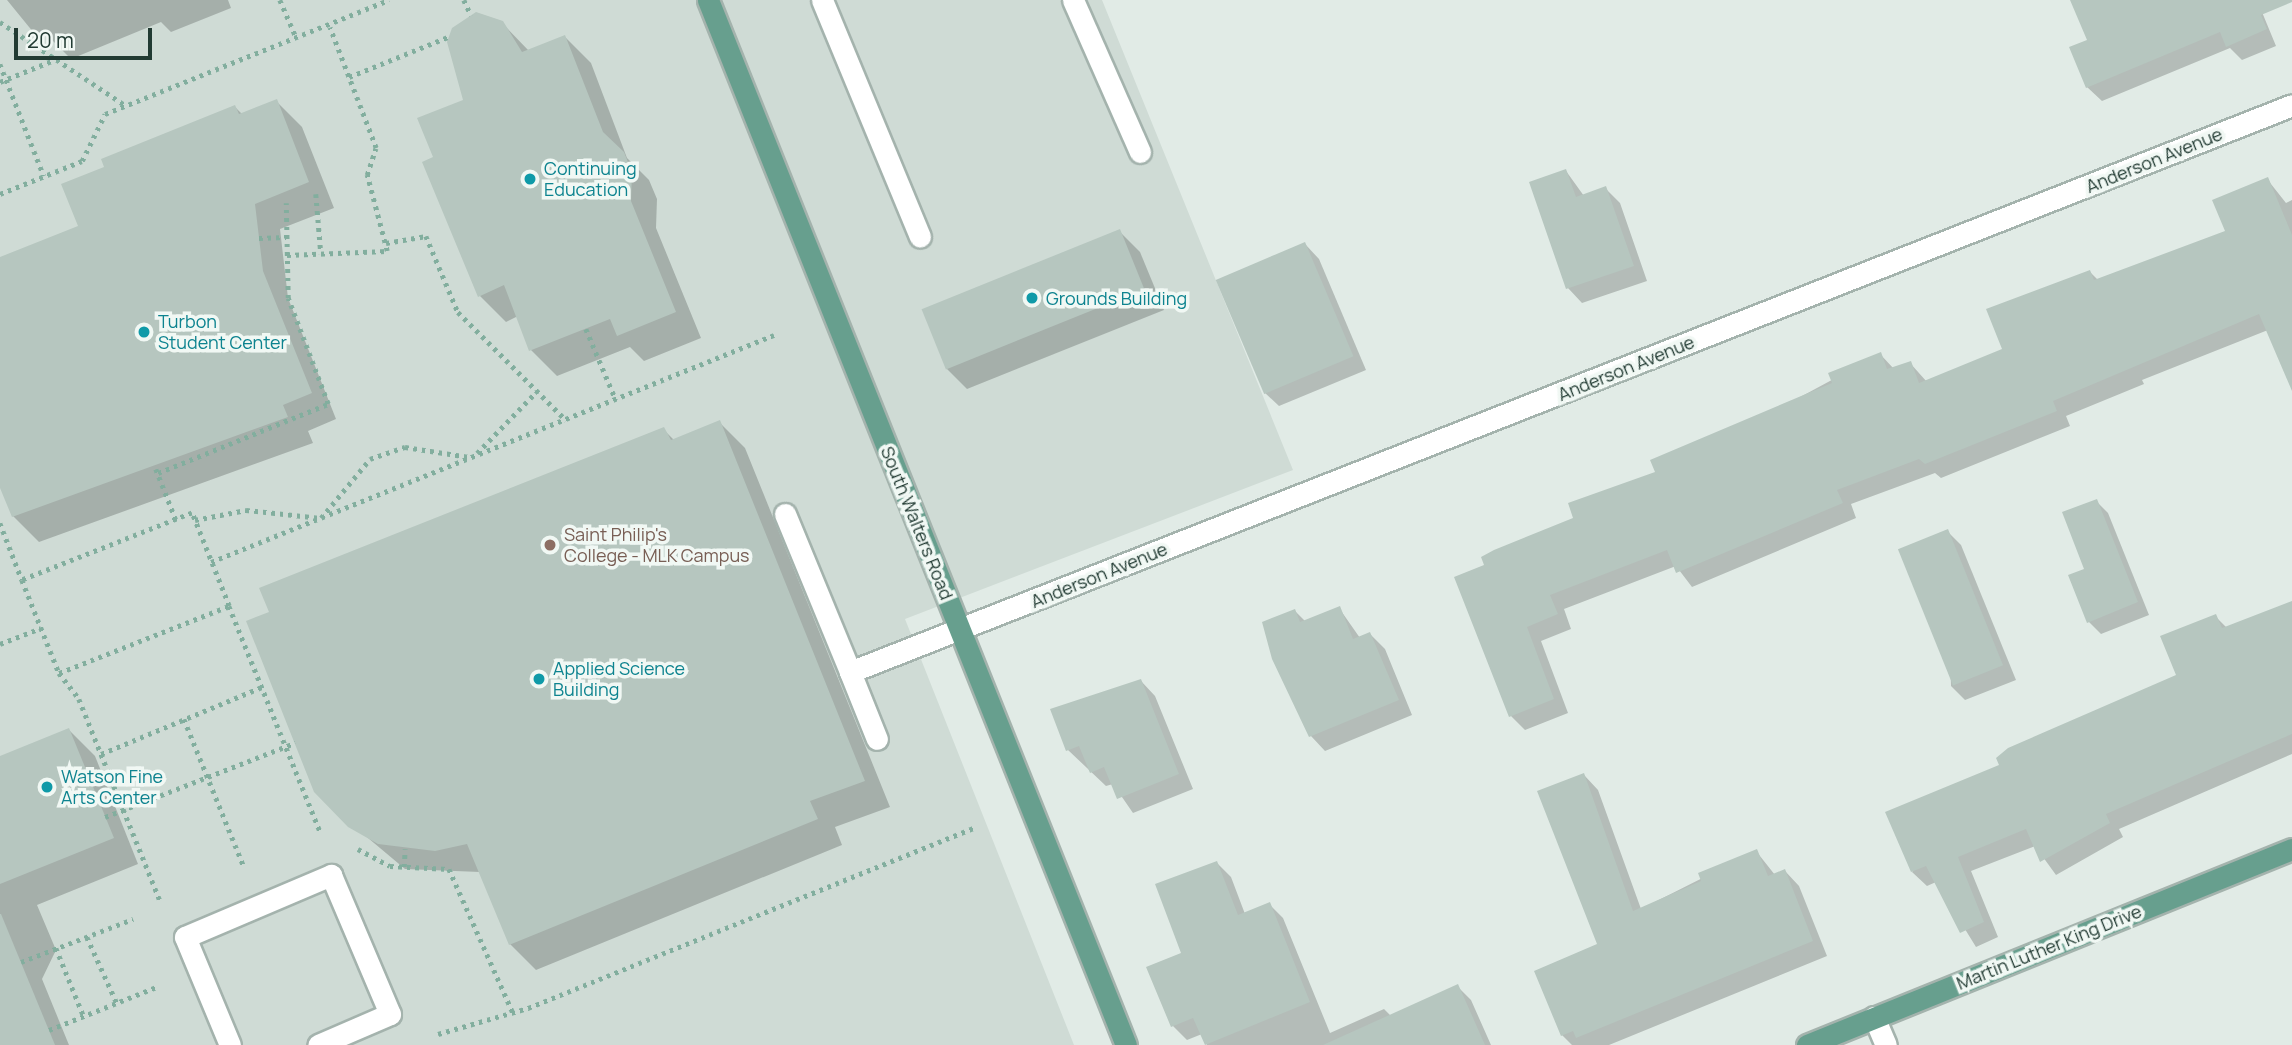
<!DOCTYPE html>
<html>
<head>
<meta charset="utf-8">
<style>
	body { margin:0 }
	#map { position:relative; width:2292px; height:1045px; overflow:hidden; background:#e1ebe6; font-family:Manrope,sans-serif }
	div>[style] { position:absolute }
	.built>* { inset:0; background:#cfdbd5 }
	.shadow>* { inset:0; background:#0003 }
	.building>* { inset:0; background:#b6c6bf; transform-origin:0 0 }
	.path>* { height:4.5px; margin-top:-2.25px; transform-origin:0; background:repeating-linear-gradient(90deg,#82ae9e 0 3.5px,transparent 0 8.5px) }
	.roads { filter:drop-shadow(2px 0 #a4b3ad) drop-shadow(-2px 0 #a4b3ad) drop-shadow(0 2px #a4b3ad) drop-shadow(0 -2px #a4b3ad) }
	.minor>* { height:21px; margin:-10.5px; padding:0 10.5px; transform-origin:10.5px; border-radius:10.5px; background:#fff }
	.major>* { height:21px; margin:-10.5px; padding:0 10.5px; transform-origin:10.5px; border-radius:10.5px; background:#679f8e }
	.dots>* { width:19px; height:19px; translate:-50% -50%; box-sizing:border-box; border:4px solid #f1f8f4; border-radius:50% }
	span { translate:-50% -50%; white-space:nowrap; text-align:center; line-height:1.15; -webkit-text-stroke:7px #f1f8f4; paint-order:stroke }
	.street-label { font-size:18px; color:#223b33 }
	.culture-label { font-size:18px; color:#0d838f }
	.left { translate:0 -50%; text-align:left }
	.education-label { font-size:18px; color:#785e54 }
	.scale { position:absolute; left:14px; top:28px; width:138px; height:32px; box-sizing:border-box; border:4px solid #223b33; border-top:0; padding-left:9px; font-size:21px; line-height:24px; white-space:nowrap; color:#223b33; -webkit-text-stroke:5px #f1f8f4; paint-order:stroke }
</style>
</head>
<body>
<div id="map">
	<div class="built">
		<i style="clip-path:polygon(0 0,1102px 0,1293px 470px,905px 619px,1074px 1045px,0 1045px)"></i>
	</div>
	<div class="shadow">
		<i style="clip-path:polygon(7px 0,228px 0,231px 8px,171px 32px,161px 22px,71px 59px,46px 34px,38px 38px)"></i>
		<i style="clip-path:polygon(2072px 0,2257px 0,2276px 46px,2242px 60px,2230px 48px,2102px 101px,2087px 87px,2089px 41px)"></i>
		<i style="clip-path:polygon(502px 23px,529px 51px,565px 37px,591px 63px,627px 158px,649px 180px,657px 199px,656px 228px,701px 338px,644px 361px,630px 347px,557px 376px,531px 350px,518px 316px,506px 322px,480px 296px,435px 158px)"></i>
		<i style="clip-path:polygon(276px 101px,302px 127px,334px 208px,280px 229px,288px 298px,336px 419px,308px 431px,313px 443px,39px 542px,13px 516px,0 483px,0 259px,80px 227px,106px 168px,235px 107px,242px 114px)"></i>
		<i style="clip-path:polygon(1566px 171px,1584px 196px,1605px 188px,1620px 203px,1647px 281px,1582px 303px,1568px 288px)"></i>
		<i style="clip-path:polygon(2267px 179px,2286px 203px,2292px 200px,2292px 339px,2268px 330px,2142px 380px,2144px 384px,2066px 416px,2070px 426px,1941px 478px,1935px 473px,1851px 504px,1856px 518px,1692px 587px,1676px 566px,1564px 609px,1571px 629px,1541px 641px,1568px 713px,1525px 730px,1511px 716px,1487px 566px,1880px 354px,1894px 369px,1910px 363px,1927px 382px,2004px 350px,2090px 272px,2098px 280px,2227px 232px)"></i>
		<i style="clip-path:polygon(1119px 231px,1140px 252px,1164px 310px,967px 389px,946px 368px)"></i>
		<i style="clip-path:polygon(1305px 244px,1319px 259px,1366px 370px,1279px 406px,1264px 392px)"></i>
		<i style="clip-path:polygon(719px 422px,745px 448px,890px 807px,835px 827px,842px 845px,536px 970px,510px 944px,480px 872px,405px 869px,343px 817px,663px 429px,675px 441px)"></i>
		<i style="clip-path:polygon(2096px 501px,2108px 513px,2149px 615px,2101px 634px,2089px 622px,2086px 570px)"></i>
		<i style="clip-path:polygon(1947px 531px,1961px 545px,2016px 680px,1965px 700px,1951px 686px)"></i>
		<i style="clip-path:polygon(2292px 603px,2292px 754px,2119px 829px,2123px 837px,2056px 875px,2035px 846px,1971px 871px,1998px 937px,1976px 947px,1936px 882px,1927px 886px,1912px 872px,2002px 766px,2178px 676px,2215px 616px,2227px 628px)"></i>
		<i style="clip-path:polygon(1339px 608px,1360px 638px,1370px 634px,1385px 649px,1412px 715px,1325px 751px,1311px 736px,1295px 611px,1306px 622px)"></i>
		<i style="clip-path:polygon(1141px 681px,1155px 696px,1193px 789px,1133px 813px,1113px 784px,1106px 786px,1068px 750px)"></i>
		<i style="clip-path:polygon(69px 730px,95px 756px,138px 864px,37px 905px,56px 950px,42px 979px,69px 1045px,0 1045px,0 758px)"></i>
		<i style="clip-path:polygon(1584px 775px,1598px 790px,1641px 909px,1756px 851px,1775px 875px,1785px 871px,1799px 886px,1827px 956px,1609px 1045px,1572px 1045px,1562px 1035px,1599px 945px)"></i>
		<i style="clip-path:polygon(1217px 863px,1231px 877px,1245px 914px,1269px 904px,1283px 918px,1330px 1033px,1384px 1009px,1391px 1016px,1457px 986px,1471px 1000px,1491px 1045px,1207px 1045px,1202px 1034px,1187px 1040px,1173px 1026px,1183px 954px)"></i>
	</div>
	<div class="building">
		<i style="clip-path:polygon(2070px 0,2292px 0,2292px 2px,2261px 15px,2267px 29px,2226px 47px,2220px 32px,2086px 88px,2069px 47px,2087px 40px)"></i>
		<i style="clip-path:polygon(476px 12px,503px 21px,522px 52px,565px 35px,603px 132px,624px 152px,632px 172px,631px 201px,676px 312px,617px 336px,610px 319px,529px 351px,504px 285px,478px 297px,422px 162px,433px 157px,417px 118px,463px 100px,447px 42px,452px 28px)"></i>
		<i style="clip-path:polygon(277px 99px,309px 182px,255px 204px,263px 271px,312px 393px,283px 405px,288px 417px,12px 517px,0 488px,0 257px,78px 226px,61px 184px,104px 167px,101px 159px,235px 105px,239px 114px)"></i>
		<i style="clip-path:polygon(1566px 169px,1576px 197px,1606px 186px,1634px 266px,1566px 289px,1529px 182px)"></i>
		<i style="clip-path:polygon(2268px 177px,2292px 235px,2292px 391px,2259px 314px,2053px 401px,2057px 411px,1925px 464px,1919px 459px,1837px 490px,1843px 503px,1676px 573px,1667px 550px,1550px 595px,1558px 614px,1527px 627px,1554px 699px,1509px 717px,1454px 577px,1484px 565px,1481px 557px,1494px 550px,1573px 518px,1568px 503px,1655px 472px,1650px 460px,1832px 383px,1828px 373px,1881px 352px,1887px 369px,1911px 361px,1919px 383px,2002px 349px,1986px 309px,2090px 270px,2094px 280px,2225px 231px,2212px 200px)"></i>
		<i style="left:1120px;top:229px;width:65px;height:214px;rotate:68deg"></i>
		<i style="left:1305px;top:242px;width:124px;height:97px;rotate:67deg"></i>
		<i style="clip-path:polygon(720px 420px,865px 781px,810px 801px,818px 819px,509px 945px,467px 844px,435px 851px,378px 844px,348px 827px,314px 792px,246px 621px,269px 612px,259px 588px,664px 427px,671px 440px)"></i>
		<i style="clip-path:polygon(2097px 499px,2138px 602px,2087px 623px,2068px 575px,2084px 569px,2062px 512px)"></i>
		<i style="left:1948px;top:529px;width:147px;height:54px;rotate:68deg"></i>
		<i style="clip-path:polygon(2292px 601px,2292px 734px,2106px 814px,2110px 823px,2040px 862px,2026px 829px,1958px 857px,1984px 922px,1960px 933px,1926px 866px,1911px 872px,1885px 812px,1999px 765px,1996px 758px,2008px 748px,2176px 675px,2160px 636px,2216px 614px,2222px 628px)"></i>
		<i style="clip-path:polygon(1340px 606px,1353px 639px,1370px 632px,1399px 700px,1309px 737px,1272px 659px,1262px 622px,1295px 609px,1300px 622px)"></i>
		<i style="clip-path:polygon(1141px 679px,1179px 774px,1117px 799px,1104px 767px,1090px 773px,1079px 746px,1066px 751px,1050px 709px)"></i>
		<i style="clip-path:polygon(69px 728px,114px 838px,0 884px,0 756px)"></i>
		<i style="clip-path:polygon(1584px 773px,1633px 911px,1701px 881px,1698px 873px,1757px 849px,1768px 876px,1785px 869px,1813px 941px,1576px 1038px,1573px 1031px,1561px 1036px,1534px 971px,1597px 944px,1537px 791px)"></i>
		<i style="clip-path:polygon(1217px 861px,1238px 915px,1270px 902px,1310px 1002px,1205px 1045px,1193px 1018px,1171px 1027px,1146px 967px,1181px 953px,1155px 884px)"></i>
		<i style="clip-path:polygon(0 914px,1px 914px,55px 1045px,0 1045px)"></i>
		<i style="clip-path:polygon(1458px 984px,1485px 1045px,1323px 1045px)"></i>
	</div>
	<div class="path">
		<i style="left:280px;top:0;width:40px;rotate:66.6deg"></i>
		<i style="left:464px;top:0;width:17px;rotate:65deg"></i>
		<i style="left:0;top:22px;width:150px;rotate:33.6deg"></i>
		<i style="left:0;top:64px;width:120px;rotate:68.6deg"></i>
		<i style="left:349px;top:77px;width:107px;rotate:-22deg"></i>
		<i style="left:0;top:82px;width:58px;rotate:-22.2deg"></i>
		<i style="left:0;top:194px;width:88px;rotate:-21.9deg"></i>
		<i style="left:82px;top:161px;width:52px;rotate:-63.9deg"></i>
		<i style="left:105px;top:114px;width:306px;rotate:-21.9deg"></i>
		<i style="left:316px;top:194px;width:60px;rotate:85.2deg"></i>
		<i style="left:259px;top:238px;width:27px;rotate:-2deg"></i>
		<i style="left:386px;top:243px;width:41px;rotate:-9.9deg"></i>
		<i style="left:426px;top:236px;width:82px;rotate:67.2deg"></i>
		<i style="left:458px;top:312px;width:153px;rotate:45deg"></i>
		<i style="left:287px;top:255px;width:100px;rotate:-2.3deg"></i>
		<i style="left:387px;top:251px;width:79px;rotate:-104.7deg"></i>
		<i style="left:367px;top:175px;width:28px;rotate:-72deg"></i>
		<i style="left:376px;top:148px;width:129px;rotate:-111deg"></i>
		<i style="left:586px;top:329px;width:77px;rotate:67.1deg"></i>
		<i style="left:477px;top:453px;width:86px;rotate:-45.9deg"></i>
		<i style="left:156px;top:469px;width:55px;rotate:68.6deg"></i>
		<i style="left:158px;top:473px;width:183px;rotate:-22.1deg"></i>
		<i style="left:328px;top:404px;width:113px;rotate:-110.7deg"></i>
		<i style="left:288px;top:298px;width:95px;rotate:-91.2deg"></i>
		<i style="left:195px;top:520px;width:52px;rotate:-11.1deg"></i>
		<i style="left:246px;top:510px;width:75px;rotate:6.1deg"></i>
		<i style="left:321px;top:518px;width:77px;rotate:-50.3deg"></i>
		<i style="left:370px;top:459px;width:37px;rotate:-19deg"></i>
		<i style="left:405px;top:447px;width:65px;rotate:8.9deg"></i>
		<i style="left:0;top:523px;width:61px;rotate:68.9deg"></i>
		<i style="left:211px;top:562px;width:607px;rotate:-21.96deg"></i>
		<i style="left:229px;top:606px;width:246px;rotate:68deg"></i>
		<i style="left:0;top:644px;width:44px;rotate:-21.3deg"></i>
		<i style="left:59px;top:673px;width:183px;rotate:-21.5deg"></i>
		<i style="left:229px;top:606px;width:100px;rotate:-111.7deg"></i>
		<i style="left:192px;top:513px;width:183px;rotate:158.5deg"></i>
		<i style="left:22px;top:580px;width:100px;rotate:68.3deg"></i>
		<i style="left:59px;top:673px;width:33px;rotate:52deg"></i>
		<i style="left:79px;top:699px;width:218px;rotate:68.1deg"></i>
		<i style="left:184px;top:719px;width:160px;rotate:67.9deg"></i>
		<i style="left:101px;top:754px;width:174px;rotate:-22.6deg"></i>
		<i style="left:105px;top:817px;width:204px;rotate:-21.3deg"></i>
		<i style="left:358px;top:849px;width:36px;rotate:28deg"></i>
		<i style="left:390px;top:866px;width:59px;rotate:2.9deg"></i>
		<i style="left:449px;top:869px;width:158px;rotate:66deg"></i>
		<i style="left:404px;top:867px;width:18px;rotate:-87deg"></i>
		<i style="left:87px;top:937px;width:72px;rotate:65.6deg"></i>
		<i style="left:56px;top:948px;width:74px;rotate:67.9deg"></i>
		<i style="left:21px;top:962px;width:120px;rotate:-21deg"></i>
		<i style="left:49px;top:1030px;width:118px;rotate:-21.8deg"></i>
		<i style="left:438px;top:1034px;width:94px;rotate:-16.1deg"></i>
		<i style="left:528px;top:1008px;width:480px;rotate:-22deg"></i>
	</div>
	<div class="roads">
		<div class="minor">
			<i style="left:822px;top:0;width:256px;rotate:67.5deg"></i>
			<i style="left:1073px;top:0;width:166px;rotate:66.2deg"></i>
			<i style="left:785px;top:514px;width:171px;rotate:67.6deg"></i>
			<i style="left:850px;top:672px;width:1549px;rotate:-21.46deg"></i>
			<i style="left:850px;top:672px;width:72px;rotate:68.1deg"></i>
			<i style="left:1874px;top:1017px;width:30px;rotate:67deg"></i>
			<i style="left:230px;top:1045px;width:117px;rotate:-112.6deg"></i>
			<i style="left:185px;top:937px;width:159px;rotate:-23deg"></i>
			<i style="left:331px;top:875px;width:151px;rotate:67deg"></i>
			<i style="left:390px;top:1014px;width:78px;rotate:156.7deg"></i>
		</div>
		<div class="major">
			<i style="left:708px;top:0;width:1125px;rotate:68.2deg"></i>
			<i style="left:1807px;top:1045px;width:523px;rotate:-22deg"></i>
		</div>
	</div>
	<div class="dots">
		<i style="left:530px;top:179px;background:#0f9aa8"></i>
		<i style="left:1032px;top:298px;background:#0f9aa8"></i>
		<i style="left:144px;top:332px;background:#0f9aa8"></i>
		<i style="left:550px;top:545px;background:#8d6e63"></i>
		<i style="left:539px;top:679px;background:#0f9aa8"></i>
		<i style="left:47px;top:787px;background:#0f9aa8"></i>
	</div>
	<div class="street-label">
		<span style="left:2154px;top:160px;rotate:-22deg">Anderson Avenue</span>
		<span style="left:1626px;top:368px;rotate:-22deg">Anderson Avenue</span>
		<span style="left:917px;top:523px;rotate:68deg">South Walters Road</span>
		<span style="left:1099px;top:575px;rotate:-22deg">Anderson Avenue</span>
		<span style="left:2049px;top:947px;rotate:-22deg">Martin Luther King Drive</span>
	</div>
	<div class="culture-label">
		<span class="left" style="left:544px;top:179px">Continuing<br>Education</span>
		<span class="left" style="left:1046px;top:298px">Grounds Building</span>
		<span class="left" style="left:158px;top:332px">Turbon<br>Student Center</span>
		<span class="left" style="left:553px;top:679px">Applied Science<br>Building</span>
		<span class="left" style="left:61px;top:787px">Watson Fine<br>Arts Center</span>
	</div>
	<div class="education-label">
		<span class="left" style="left:564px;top:545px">Saint Philip's<br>College - MLK Campus</span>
	</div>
	<div class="scale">20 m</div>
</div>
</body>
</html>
